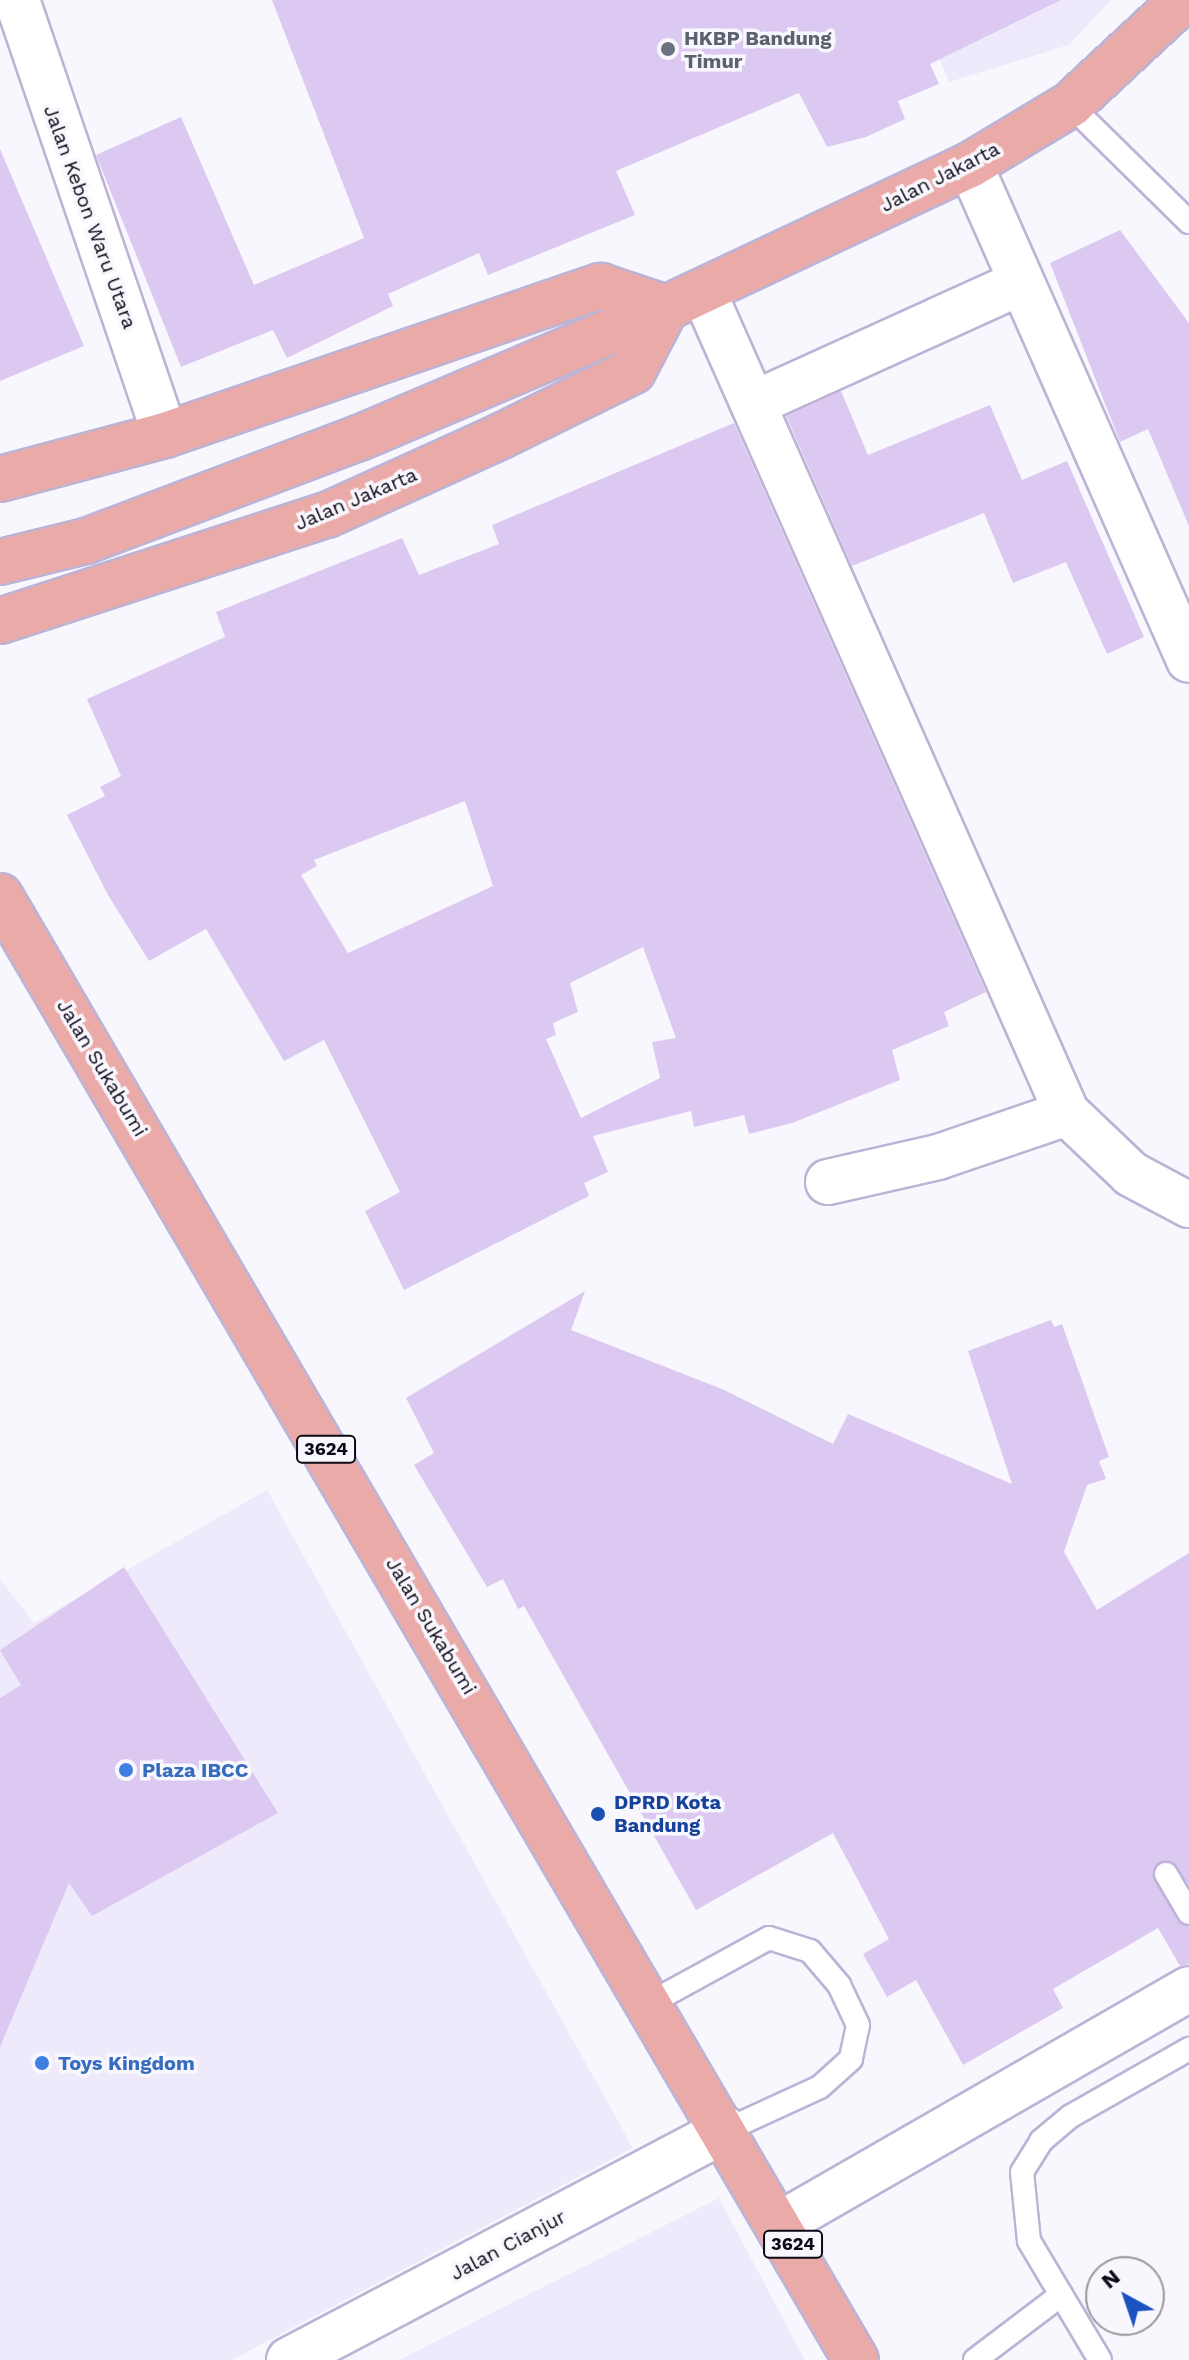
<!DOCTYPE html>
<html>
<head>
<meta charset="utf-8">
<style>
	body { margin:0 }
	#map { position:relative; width:1189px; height:2360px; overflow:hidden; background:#f9f7fe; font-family:"Work Sans",sans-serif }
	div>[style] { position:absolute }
	.built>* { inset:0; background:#eeeafb }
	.building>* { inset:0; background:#dbc9f1 }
	.roads { filter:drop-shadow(2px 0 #bcb3d5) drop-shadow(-2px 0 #bcb3d5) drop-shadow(0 2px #bcb3d5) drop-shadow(0 -2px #bcb3d5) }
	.service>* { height:22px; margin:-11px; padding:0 11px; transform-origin:11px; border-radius:11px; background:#fff }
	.minor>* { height:44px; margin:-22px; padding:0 22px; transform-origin:22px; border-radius:22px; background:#fff }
	.tertiary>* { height:44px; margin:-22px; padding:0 22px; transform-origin:22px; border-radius:22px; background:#fff }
	.primary>* { height:44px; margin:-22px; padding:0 22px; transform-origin:22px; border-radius:22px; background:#eaaaa8 }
	.dots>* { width:22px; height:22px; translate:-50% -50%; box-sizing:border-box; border:4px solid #f9f7fe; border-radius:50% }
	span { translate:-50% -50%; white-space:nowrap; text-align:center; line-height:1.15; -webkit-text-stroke:7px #f9f7fe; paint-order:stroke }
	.shield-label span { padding:2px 6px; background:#f9f7fe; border:2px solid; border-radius:6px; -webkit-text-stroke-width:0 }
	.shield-label { font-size:18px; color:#0d0914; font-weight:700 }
	.worship-label { font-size:20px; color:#5b616d; font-weight:700 }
	.left { translate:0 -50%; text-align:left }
	.street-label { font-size:20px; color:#0d0914 }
	.shop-label { font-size:20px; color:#366cbe; font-weight:700 }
	.transit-label { font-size:20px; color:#164399; font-weight:700 }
	.north { position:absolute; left:1085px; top:2256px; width:80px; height:80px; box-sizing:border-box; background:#f9f7fe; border:2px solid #9b98a0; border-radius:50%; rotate:320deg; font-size:22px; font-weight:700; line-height:32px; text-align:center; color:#0d0914 }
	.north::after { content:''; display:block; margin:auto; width:28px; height:36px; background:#1a52bf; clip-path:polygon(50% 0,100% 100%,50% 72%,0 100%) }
</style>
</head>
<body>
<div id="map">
	<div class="built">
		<i style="clip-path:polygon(914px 0,1111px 0,1069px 45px,949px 82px)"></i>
		<i style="clip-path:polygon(267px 1490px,633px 2148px,232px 2360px,0 2360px,0 1579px,34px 1623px)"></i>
		<i style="clip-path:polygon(719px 2198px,805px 2360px,399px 2360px)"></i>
	</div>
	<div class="building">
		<i style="clip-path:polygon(272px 0,1061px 0,930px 64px,939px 84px,898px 101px,905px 119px,866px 137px,827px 147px,799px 93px,616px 171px,635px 215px,488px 275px,479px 253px,388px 294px,393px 306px,287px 358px,273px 330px,181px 367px,96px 155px,181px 117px,254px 285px,364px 238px)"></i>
		<i style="clip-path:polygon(0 149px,84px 346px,0 381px)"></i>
		<i style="clip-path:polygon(1120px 230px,1189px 323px,1189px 526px,1148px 429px,1120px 442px,1050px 263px)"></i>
		<i style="clip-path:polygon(841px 391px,868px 455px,990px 405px,1022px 480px,1067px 461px,1144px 637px,1107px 654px,1066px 562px,1013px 583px,984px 513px,852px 566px,786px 416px)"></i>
		<i style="clip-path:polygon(evenodd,734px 423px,986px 992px,944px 1012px,949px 1026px,892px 1050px,900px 1080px,792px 1123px,749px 1134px,744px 1115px,694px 1127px,691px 1111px,593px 1136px,608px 1172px,584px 1183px,589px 1196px,404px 1290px,365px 1211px,400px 1192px,324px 1040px,284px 1061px,206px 929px,149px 961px,108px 895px,67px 815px,105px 796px,100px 787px,121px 776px,87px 699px,225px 637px,216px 612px,402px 538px,419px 575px,499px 544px,492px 525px,734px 423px,465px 801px,493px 886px,348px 953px,301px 875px,317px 866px,314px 860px,465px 801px,734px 423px,643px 947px,676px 1038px,652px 1042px,660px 1078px,581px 1118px,546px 1039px,556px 1035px,553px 1023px,578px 1012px,570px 983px,643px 947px)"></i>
		<i style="clip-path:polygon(585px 1291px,571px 1330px,722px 1389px,833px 1444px,848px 1414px,1012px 1484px,968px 1351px,1051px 1320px,1054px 1327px,1062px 1324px,1109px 1457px,1099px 1461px,1106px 1479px,1087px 1485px,1064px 1552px,1097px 1610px,1189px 1553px,1189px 1885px,1172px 1862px,1160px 1862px,1152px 1873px,1177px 1920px,1189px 1927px,1189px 1964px,1180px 1966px,1158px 1928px,1053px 1989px,1063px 2008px,963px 2065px,916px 1980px,887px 1997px,863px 1954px,889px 1939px,833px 1833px,696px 1910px,524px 1606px,518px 1609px,503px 1579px,487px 1587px,414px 1465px,434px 1453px,406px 1398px)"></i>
		<i style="clip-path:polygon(124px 1567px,278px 1813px,92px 1916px,69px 1883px,0 2047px,0 1698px,21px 1685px,0 1650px)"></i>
	</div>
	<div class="roads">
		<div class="service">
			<i style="left:1070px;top:105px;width:167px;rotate:44.5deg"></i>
			<i style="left:1166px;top:1874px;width:45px;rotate:59.5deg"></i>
			<i style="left:652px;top:2002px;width:133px;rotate:-28.7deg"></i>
			<i style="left:769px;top:1938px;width:43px;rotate:17.6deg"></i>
			<i style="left:810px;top:1951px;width:45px;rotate:49.5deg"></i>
			<i style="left:839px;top:1985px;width:44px;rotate:64.6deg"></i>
			<i style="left:858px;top:2025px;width:35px;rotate:102deg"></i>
			<i style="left:851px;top:2059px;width:42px;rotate:137.9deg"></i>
			<i style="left:820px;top:2087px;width:103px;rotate:155.4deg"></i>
			<i style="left:975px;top:2360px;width:108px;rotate:-37.1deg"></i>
			<i style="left:1100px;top:2360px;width:139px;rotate:-120.8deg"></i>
			<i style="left:1029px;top:2241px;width:69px;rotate:-95.8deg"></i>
			<i style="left:1022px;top:2172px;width:36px;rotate:-58deg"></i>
			<i style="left:1041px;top:2141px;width:39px;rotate:-40deg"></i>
			<i style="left:1071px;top:2116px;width:136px;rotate:-29.6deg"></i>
		</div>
		<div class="minor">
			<i style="left:17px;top:0;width:459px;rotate:71.2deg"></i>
			<i style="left:970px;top:165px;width:541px;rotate:66.13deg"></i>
			<i style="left:703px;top:291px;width:899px;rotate:66.12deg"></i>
			<i style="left:1067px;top:1113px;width:88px;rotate:43.6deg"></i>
			<i style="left:1131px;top:1174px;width:66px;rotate:28.1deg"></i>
			<i style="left:755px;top:403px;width:290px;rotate:-24.4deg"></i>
			<i style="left:828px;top:1182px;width:113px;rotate:-12.8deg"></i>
			<i style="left:938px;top:1157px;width:136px;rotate:-18.8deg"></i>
			<i style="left:782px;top:2223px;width:469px;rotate:-29.9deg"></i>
		</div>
		<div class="tertiary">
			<i style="left:289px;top:2360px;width:494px;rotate:-27.8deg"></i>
		</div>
		<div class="primary">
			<i style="left:0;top:479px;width:171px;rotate:-14.9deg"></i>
			<i style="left:165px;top:435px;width:461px;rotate:-18.9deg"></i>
			<i style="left:601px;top:286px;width:69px;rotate:18.7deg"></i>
			<i style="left:0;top:562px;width:89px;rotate:-13.7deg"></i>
			<i style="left:86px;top:541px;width:292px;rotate:-20.7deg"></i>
			<i style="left:359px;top:438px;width:333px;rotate:-23deg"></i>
			<i style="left:666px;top:308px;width:336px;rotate:-25.2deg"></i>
			<i style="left:970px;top:165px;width:117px;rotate:-31deg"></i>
			<i style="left:1070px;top:105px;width:154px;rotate:-42.9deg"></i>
			<i style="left:0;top:621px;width:344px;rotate:-18deg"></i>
			<i style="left:327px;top:515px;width:189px;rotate:-24.4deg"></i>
			<i style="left:499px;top:437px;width:149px;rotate:-26.2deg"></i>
			<i style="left:633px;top:371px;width:71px;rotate:-62.4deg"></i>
			<i style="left:0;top:896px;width:1696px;rotate:59.69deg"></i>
		</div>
	</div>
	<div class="dots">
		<i style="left:668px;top:49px;background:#6b7280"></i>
		<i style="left:126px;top:1770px;background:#3f7fe0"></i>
		<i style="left:598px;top:1814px;background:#1a4fb4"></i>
		<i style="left:42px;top:2063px;background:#3f7fe0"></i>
	</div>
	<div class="shield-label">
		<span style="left:326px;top:1449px">3624</span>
		<span style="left:793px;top:2244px">3624</span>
	</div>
	<div class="worship-label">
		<span class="left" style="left:684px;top:50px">HKBP Bandung<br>Timur</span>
	</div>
	<div class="street-label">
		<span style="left:940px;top:177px;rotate:-27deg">Jalan Jakarta</span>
		<span style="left:90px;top:217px;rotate:70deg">Jalan Kebon Waru Utara</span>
		<span style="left:356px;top:499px;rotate:-23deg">Jalan Jakarta</span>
		<span style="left:102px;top:1068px;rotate:59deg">Jalan Sukabumi</span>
		<span style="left:431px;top:1626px;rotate:59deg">Jalan Sukabumi</span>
		<span style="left:508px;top:2245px;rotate:-28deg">Jalan Cianjur</span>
	</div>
	<div class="shop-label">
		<span class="left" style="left:142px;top:1770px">Plaza IBCC</span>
		<span class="left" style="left:58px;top:2063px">Toys Kingdom</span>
	</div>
	<div class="transit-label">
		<span class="left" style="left:614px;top:1814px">DPRD Kota<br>Bandung</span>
	</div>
	<div class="north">N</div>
</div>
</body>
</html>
